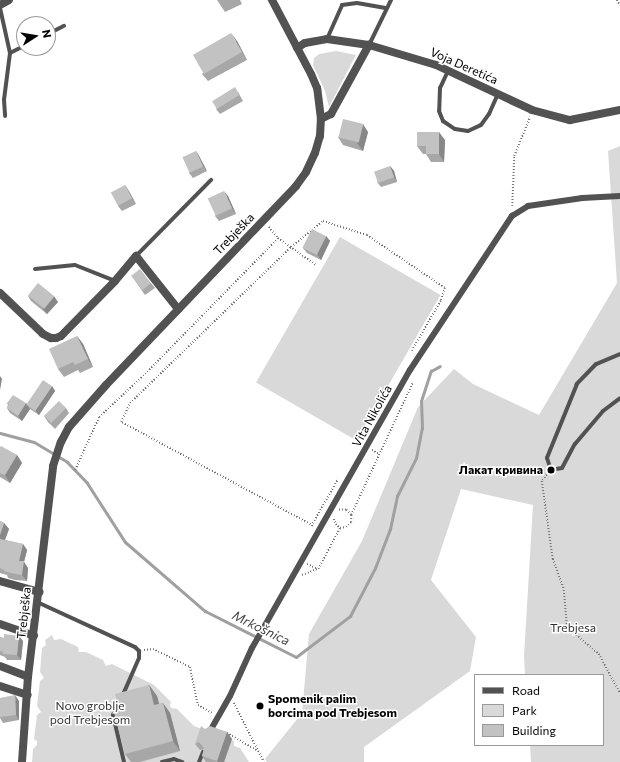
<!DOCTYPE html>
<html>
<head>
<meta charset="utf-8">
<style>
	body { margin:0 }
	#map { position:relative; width:620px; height:762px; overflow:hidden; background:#fff; font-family:Commissioner,sans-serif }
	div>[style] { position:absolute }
	.green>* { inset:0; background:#d9d9d9; transform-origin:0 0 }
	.stream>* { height:3px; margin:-1.5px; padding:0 1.5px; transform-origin:1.5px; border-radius:1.5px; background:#a0a0a0 }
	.path>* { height:1.5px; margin-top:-0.75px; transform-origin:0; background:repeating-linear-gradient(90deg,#747474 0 1px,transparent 0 3px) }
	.service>* { height:4px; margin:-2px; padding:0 2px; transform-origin:2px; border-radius:2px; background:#525252 }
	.pedestrian>* { height:6px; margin:-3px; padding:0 3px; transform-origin:3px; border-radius:3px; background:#525252 }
	.minor>* { height:8px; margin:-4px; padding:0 4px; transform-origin:4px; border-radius:4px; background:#525252 }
	.tertiary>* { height:8px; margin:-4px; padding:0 4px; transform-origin:4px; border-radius:4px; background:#525252 }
	.wall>* { inset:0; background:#a7a7a7 }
	.shaded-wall>* { inset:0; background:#888 }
	.building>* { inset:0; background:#c2c2c2; transform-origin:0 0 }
	.dots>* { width:11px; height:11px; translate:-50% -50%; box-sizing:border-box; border:2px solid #fff; border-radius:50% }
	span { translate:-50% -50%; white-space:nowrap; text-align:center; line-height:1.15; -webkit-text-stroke:3px #fff; paint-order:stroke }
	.street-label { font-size:12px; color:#000 }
	.poi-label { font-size:12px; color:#000; font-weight:700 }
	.right { translate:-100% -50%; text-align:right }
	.left { translate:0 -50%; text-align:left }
	.park-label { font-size:12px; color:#303030 }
	.water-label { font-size:13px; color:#414141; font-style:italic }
	.legend { position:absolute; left:474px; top:674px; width:130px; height:72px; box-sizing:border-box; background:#fff; border:1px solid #999; margin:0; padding:5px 7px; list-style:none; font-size:12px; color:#000 }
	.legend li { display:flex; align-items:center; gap:8px; height:20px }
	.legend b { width:20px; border:1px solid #999 }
	.north { position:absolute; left:16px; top:16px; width:40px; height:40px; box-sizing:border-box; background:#fff; border:1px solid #999; border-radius:50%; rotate:78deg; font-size:11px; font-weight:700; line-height:16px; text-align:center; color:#000 }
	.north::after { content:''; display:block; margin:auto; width:14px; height:18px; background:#000; clip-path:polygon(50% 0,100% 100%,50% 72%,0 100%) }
</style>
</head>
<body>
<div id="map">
	<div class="green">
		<i style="clip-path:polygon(336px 51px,356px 55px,329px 107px,325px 91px,313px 65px,314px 58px,319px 54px)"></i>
		<i style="clip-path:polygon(620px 146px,620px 762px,531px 762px,530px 745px,603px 745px,603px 675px,525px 675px,524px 656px,533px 505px,461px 489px,431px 580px,476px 637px,470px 671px,364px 747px,364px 762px,267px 762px,265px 759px,302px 713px,309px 634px,362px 541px,418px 407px,454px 369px,473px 384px,539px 415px,617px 283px,608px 151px)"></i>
		<i style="left:340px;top:237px;width:116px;height:168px;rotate:30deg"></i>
		<i style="clip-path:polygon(52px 635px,54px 640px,61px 639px,78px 647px,79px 652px,86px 652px,103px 660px,106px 666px,112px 664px,154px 685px,171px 702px,170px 705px,171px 708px,177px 709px,194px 726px,234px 741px,234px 746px,240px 748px,249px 762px,32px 762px,33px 749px,37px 745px,37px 741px,34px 739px,37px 715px,41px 712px,37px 706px,40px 681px,44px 678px,40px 672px,42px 648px,46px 645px,45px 640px)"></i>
	</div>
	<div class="stream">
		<i style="left:0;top:433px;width:35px;rotate:15deg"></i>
		<i style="left:34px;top:442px;width:39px;rotate:31deg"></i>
		<i style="left:67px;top:462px;width:29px;rotate:46deg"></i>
		<i style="left:87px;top:483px;width:70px;rotate:57.2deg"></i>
		<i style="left:125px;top:542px;width:106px;rotate:40.8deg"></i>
		<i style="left:205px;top:611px;width:102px;rotate:26.8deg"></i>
		<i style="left:296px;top:657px;width:68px;rotate:-37.2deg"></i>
		<i style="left:350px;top:616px;width:54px;rotate:-62.5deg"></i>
		<i style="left:375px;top:568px;width:42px;rotate:-69deg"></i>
		<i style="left:390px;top:529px;width:34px;rotate:-78deg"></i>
		<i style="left:397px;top:496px;width:42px;rotate:-63.4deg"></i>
		<i style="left:416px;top:458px;width:31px;rotate:-79deg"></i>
		<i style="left:422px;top:428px;width:27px;rotate:-92deg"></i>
		<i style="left:421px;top:401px;width:32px;rotate:-72deg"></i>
		<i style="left:431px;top:371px;width:10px;rotate:-29deg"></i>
	</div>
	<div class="path">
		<i style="left:617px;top:0;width:6px;rotate:59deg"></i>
		<i style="left:512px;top:206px;width:50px;rotate:-87.7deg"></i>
		<i style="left:514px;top:156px;width:42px;rotate:-67.7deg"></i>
		<i style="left:269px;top:227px;width:14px;rotate:51deg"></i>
		<i style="left:372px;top:450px;width:8px;rotate:30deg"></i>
		<i style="left:75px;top:470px;width:58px;rotate:-65.6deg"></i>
		<i style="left:99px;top:417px;width:63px;rotate:-43.1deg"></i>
		<i style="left:145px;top:374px;width:190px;rotate:-45.6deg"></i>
		<i style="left:278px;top:238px;width:47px;rotate:35.4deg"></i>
		<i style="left:547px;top:475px;width:8px;rotate:130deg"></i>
		<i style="left:542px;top:481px;width:79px;rotate:82deg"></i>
		<i style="left:553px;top:559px;width:33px;rotate:70deg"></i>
		<i style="left:564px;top:590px;width:37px;rotate:85deg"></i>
		<i style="left:567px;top:627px;width:42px;rotate:40.2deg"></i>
		<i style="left:599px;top:654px;width:44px;rotate:61.7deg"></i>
		<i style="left:351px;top:515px;width:145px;rotate:-65deg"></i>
		<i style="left:334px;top:519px;width:5px;rotate:68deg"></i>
		<i style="left:336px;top:524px;width:6px;rotate:45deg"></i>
		<i style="left:311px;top:526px;width:54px;rotate:-60.1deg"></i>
		<i style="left:313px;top:526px;width:218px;rotate:-151.6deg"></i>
		<i style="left:121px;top:422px;width:21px;rotate:-65deg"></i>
		<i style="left:130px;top:403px;width:224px;rotate:-44.1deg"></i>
		<i style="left:291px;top:247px;width:41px;rotate:-39.1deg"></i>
		<i style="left:323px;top:221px;width:46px;rotate:17.7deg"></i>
		<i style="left:367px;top:235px;width:94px;rotate:34.2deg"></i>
		<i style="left:445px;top:288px;width:14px;rotate:107deg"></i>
		<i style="left:441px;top:301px;width:58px;rotate:120.1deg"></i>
		<i style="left:307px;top:564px;width:12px;rotate:24deg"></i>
		<i style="left:318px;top:569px;width:47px;rotate:-61.8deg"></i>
		<i style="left:340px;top:528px;width:6px;rotate:-9deg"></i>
		<i style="left:346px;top:527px;width:7px;rotate:-45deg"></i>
		<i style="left:351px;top:522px;width:7px;rotate:-90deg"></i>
		<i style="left:351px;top:515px;width:7px;rotate:-135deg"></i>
		<i style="left:346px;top:510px;width:8px;rotate:180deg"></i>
		<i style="left:302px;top:575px;width:16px;rotate:-22deg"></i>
		<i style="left:144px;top:650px;width:9px;rotate:-6deg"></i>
		<i style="left:153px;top:649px;width:41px;rotate:25.9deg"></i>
		<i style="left:190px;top:667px;width:39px;rotate:78deg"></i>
		<i style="left:198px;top:705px;width:16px;rotate:30deg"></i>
		<i style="left:234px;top:703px;width:66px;rotate:63deg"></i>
		<i style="left:227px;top:733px;width:36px;rotate:30deg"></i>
	</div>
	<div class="service">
		<i style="left:0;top:8px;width:46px;rotate:77.5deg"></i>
		<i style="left:10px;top:53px;width:47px;rotate:97.3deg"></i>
		<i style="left:4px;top:100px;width:16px;rotate:86deg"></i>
		<i style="left:48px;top:34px;width:18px;rotate:-27deg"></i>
		<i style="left:327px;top:39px;width:37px;rotate:-66deg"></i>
		<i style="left:342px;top:5px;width:15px;rotate:-8deg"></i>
		<i style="left:357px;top:3px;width:29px;rotate:10deg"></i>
		<i style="left:369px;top:45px;width:50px;rotate:-63.9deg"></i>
		<i style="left:10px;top:53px;width:16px;rotate:-27deg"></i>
		<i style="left:448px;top:71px;width:19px;rotate:115deg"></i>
		<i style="left:440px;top:88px;width:23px;rotate:92deg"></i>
		<i style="left:439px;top:111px;width:11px;rotate:68deg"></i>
		<i style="left:443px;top:121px;width:14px;rotate:34deg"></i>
		<i style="left:455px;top:129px;width:13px;rotate:9deg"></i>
		<i style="left:468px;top:131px;width:14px;rotate:-25deg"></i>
		<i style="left:481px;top:125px;width:14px;rotate:-54deg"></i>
		<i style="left:489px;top:114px;width:22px;rotate:-66deg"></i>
		<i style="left:136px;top:256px;width:107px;rotate:-45.4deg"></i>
		<i style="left:35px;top:269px;width:40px;rotate:-5.7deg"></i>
		<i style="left:75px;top:265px;width:43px;rotate:21.8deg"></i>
		<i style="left:620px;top:354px;width:26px;rotate:157deg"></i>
		<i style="left:596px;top:364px;width:28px;rotate:134deg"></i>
		<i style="left:577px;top:384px;width:80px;rotate:112.1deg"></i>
		<i style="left:547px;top:458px;width:13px;rotate:72deg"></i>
		<i style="left:551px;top:470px;width:11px;rotate:-10deg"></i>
		<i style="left:562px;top:468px;width:27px;rotate:-62deg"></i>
		<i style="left:575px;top:444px;width:43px;rotate:-49.7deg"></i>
		<i style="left:603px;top:411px;width:21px;rotate:-37deg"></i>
		<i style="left:37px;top:602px;width:108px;rotate:24.7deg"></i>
		<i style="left:135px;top:647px;width:6px;rotate:45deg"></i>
		<i style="left:139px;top:651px;width:7px;rotate:90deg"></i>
		<i style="left:139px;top:658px;width:43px;rotate:113.6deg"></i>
		<i style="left:116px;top:708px;width:8px;rotate:113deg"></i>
		<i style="left:113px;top:715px;width:48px;rotate:76.8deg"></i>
		<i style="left:162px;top:762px;width:12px;rotate:-14deg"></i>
		<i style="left:174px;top:759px;width:9px;rotate:21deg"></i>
		<i style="left:199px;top:762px;width:11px;rotate:-68deg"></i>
	</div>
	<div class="pedestrian">
		<i style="left:210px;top:731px;width:40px;rotate:-60.3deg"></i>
		<i style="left:230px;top:696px;width:53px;rotate:-65.4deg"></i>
		<i style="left:252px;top:648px;width:320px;rotate:-60.4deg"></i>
		<i style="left:410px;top:370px;width:185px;rotate:-56.5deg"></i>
		<i style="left:512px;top:216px;width:19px;rotate:-32deg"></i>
		<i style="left:528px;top:206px;width:55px;rotate:-8.4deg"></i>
		<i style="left:582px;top:198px;width:38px;rotate:-3deg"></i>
	</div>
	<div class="minor">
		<i style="left:297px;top:48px;width:9px;rotate:-32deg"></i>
		<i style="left:305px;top:43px;width:22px;rotate:-10deg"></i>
		<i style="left:327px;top:39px;width:42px;rotate:8.1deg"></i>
		<i style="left:369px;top:45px;width:70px;rotate:16.6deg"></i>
		<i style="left:436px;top:65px;width:106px;rotate:25.1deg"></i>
		<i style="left:532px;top:110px;width:39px;rotate:15deg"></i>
		<i style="left:570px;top:120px;width:51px;rotate:-11.3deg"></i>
		<i style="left:321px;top:119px;width:11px;rotate:-27deg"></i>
		<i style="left:331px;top:114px;width:79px;rotate:-61.2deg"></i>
		<i style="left:0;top:293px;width:59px;rotate:43.6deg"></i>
		<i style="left:43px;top:334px;width:9px;rotate:27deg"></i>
		<i style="left:51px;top:338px;width:5px"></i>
		<i style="left:56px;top:338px;width:5px;rotate:-22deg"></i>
		<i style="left:61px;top:336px;width:77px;rotate:-45.5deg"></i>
		<i style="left:115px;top:281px;width:33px;rotate:-50deg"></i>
		<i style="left:136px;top:256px;width:68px;rotate:51.6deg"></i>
		<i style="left:0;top:581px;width:41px;rotate:15.8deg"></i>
		<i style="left:0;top:624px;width:36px;rotate:19deg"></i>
		<i style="left:0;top:666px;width:30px;rotate:21deg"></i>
		<i style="left:0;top:686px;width:29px;rotate:18deg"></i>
		<i style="left:22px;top:762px;width:85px;rotate:-86deg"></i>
		<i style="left:28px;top:677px;width:212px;rotate:-83.2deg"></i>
		<i style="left:53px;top:466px;width:25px;rotate:-72deg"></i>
		<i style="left:61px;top:442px;width:17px;rotate:-62deg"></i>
		<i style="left:69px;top:427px;width:56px;rotate:-48.6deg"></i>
		<i style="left:106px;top:385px;width:275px;rotate:-46.3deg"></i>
		<i style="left:296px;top:186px;width:17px;rotate:-54deg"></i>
		<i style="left:306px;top:172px;width:21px;rotate:-65deg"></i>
		<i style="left:315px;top:153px;width:18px;rotate:-74deg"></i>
		<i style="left:320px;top:136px;width:17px;rotate:-87deg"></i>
		<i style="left:321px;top:119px;width:31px;rotate:-97deg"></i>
		<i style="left:317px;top:88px;width:15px;rotate:-113deg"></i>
		<i style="left:311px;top:74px;width:84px;rotate:-117.8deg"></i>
	</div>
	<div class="tertiary">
		<i style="left:0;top:5px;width:10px;rotate:-29deg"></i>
	</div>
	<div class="wall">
		<i style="clip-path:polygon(217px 0,240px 0,242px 4px,225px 12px)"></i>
		<i style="clip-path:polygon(237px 41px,247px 60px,208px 81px,202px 74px)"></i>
		<i style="clip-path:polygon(238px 92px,243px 101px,220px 114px,216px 109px)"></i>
		<i style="clip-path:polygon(368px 132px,363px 151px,343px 145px,338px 137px)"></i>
		<i style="clip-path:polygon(445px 140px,444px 162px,431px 162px,426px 154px,423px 154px,417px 146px)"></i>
		<i style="clip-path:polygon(196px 151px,199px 156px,207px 171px,193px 178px,189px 173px)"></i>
		<i style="clip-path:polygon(390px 166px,394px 171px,397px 182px,381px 187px,377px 182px)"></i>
		<i style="clip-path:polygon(125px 185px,136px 204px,122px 211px,118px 206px)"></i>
		<i style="clip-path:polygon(228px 196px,236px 214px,219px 221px,215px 216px)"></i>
		<i style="clip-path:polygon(326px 236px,330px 241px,321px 260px,307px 253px,303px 248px)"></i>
		<i style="clip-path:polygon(131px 275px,151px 283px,155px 288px,145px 295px)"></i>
		<i style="clip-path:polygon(28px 296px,58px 302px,47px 314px,31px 301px)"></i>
		<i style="clip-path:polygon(77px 336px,83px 344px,93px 367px,80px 373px,78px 370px,64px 377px,58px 369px)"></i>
		<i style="clip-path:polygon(52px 386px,55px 391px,39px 415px,30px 409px,22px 421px,10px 413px,7px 408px,8px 405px,7px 403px,26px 403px,27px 404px)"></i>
		<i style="clip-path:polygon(66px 408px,69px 413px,55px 429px,48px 422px,44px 416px)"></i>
		<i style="clip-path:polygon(0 447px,17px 455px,22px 463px,10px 483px,0 477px)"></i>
		<i style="clip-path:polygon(0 521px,4px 523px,9px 529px,5px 540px,23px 544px,27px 550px,24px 562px,28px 568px,27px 581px,15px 580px,8px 578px,7px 575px,0 573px)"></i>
		<i style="clip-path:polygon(19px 636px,23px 641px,21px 660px,7px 660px,5px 657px,0 655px,0 637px,4px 638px)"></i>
		<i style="clip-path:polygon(149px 685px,157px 696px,159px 704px,163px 703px,170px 713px,180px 751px,140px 762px,131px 762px,125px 754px,118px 704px)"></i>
		<i style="clip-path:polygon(0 698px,19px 701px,19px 720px,3px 723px,0 718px)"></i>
		<i style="clip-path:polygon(205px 729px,227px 732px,232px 739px,224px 762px,206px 762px,202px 756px,204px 749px,200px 750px,195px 744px)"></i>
	</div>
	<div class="shaded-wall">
		<i style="clip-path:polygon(231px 33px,237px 41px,247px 60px,242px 52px)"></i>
		<i style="clip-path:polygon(363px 124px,368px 132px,363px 151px,357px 143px)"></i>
		<i style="clip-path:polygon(439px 132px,445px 140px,444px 162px,439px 154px)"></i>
		<i style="clip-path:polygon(196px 151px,199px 156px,207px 171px,203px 166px)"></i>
		<i style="clip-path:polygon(390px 166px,394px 171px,397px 182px,394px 177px)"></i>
		<i style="clip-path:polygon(125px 185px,129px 191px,136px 204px,132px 198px)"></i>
		<i style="clip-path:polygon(224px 191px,228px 196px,236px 214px,232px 208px)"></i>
		<i style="clip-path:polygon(326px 236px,330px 241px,321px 260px,317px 254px)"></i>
		<i style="clip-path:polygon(54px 296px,58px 302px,47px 314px,43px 309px)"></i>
		<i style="clip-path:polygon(77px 336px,83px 344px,93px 367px,88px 359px)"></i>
		<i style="clip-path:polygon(0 376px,2px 379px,0 390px)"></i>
		<i style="clip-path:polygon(52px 386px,55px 391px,39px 415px,35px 410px)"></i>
		<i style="clip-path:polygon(26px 403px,30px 409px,22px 421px,18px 416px)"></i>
		<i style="clip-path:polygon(17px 455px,22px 463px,10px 483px,5px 475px)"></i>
		<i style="clip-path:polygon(4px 523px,9px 529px,3px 545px,0 540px,0 535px)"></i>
		<i style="clip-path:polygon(23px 544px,27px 550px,24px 562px,28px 568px,27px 581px,22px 575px,19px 561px)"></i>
		<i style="clip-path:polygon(19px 636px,23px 641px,21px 660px,17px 655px)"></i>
		<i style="clip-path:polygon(149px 685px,157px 696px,162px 715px,154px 705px)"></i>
		<i style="clip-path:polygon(15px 695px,19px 701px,19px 720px,16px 715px)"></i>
		<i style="clip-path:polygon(163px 703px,170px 713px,180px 751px,173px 741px)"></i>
		<i style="clip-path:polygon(227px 732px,232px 739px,224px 762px,218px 762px,217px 761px)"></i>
	</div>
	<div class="building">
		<i style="left:231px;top:33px;width:22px;height:44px;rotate:60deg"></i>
		<i style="left:235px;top:87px;width:9px;height:27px;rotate:58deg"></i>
		<i style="left:343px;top:119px;width:21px;height:19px;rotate:14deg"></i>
		<i style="clip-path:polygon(417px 132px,439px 132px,439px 154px,426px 154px,426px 146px,417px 146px)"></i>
		<i style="left:196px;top:151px;width:17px;height:15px;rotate:65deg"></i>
		<i style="left:390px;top:166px;width:12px;height:17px;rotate:70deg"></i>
		<i style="left:125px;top:185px;width:15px;height:16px;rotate:62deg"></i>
		<i style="left:224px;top:191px;width:19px;height:18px;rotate:65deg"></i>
		<i style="left:312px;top:229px;width:16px;height:21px;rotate:27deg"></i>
		<i style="left:140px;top:269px;width:18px;height:11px;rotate:52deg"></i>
		<i style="left:38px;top:283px;width:21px;height:16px;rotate:39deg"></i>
		<i style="clip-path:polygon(77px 336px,88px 359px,75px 365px,73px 362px,58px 369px,49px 349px)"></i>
		<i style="left:43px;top:380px;width:11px;height:30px;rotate:34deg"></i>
		<i style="clip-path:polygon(13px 395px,26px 403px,18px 416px,7px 408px,9px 404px,7px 403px)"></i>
		<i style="left:59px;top:401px;width:10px;height:21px;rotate:45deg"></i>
		<i style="clip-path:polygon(1px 446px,17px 455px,5px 475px,0 473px,0 447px)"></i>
		<i style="clip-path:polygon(0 521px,4px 523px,0 535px)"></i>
		<i style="clip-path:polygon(0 539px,23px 544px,19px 561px,24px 561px,22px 575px,11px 573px,4px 571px,4px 570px,0 568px)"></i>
		<i style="clip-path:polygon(4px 634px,19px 636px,17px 655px,3px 654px,3px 652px,0 651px,0 637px,4px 638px)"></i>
		<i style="clip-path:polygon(149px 685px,154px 705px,163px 703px,173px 741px,125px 754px,112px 705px,118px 704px,115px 694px)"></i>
		<i style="clip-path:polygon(15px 695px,16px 715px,0 717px,0 698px)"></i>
		<i style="clip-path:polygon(201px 726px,205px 729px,210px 726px,227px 732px,217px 761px,202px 756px,204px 748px,199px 742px,195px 744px)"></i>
	</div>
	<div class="dots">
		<i style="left:551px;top:470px;background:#000"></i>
		<i style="left:260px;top:706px;background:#000"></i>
	</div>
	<div class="street-label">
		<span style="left:464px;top:66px;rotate:24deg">Voja Deretića</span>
		<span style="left:234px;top:234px;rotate:-46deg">Trebješka</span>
		<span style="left:372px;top:416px;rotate:-61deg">Vita Nikolića</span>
		<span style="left:24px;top:613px;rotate:-84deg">Trebješka</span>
	</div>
	<div class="poi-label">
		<span class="right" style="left:543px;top:470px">Лакат кривина</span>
		<span class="left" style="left:268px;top:706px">Spomenik palim<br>borcima pod Trebjesom</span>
	</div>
	<div class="park-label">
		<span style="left:573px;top:628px">Trebjesa</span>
		<span style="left:90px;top:713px">Novo groblje<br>pod Trebjesom</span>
	</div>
	<div class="water-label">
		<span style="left:261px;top:628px;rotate:26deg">Mrkošnica</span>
	</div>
	<ul class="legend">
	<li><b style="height:5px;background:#525252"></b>Road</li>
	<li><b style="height:11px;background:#d9d9d9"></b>Park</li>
	<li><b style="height:11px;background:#c2c2c2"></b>Building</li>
	</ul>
	<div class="north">N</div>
</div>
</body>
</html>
